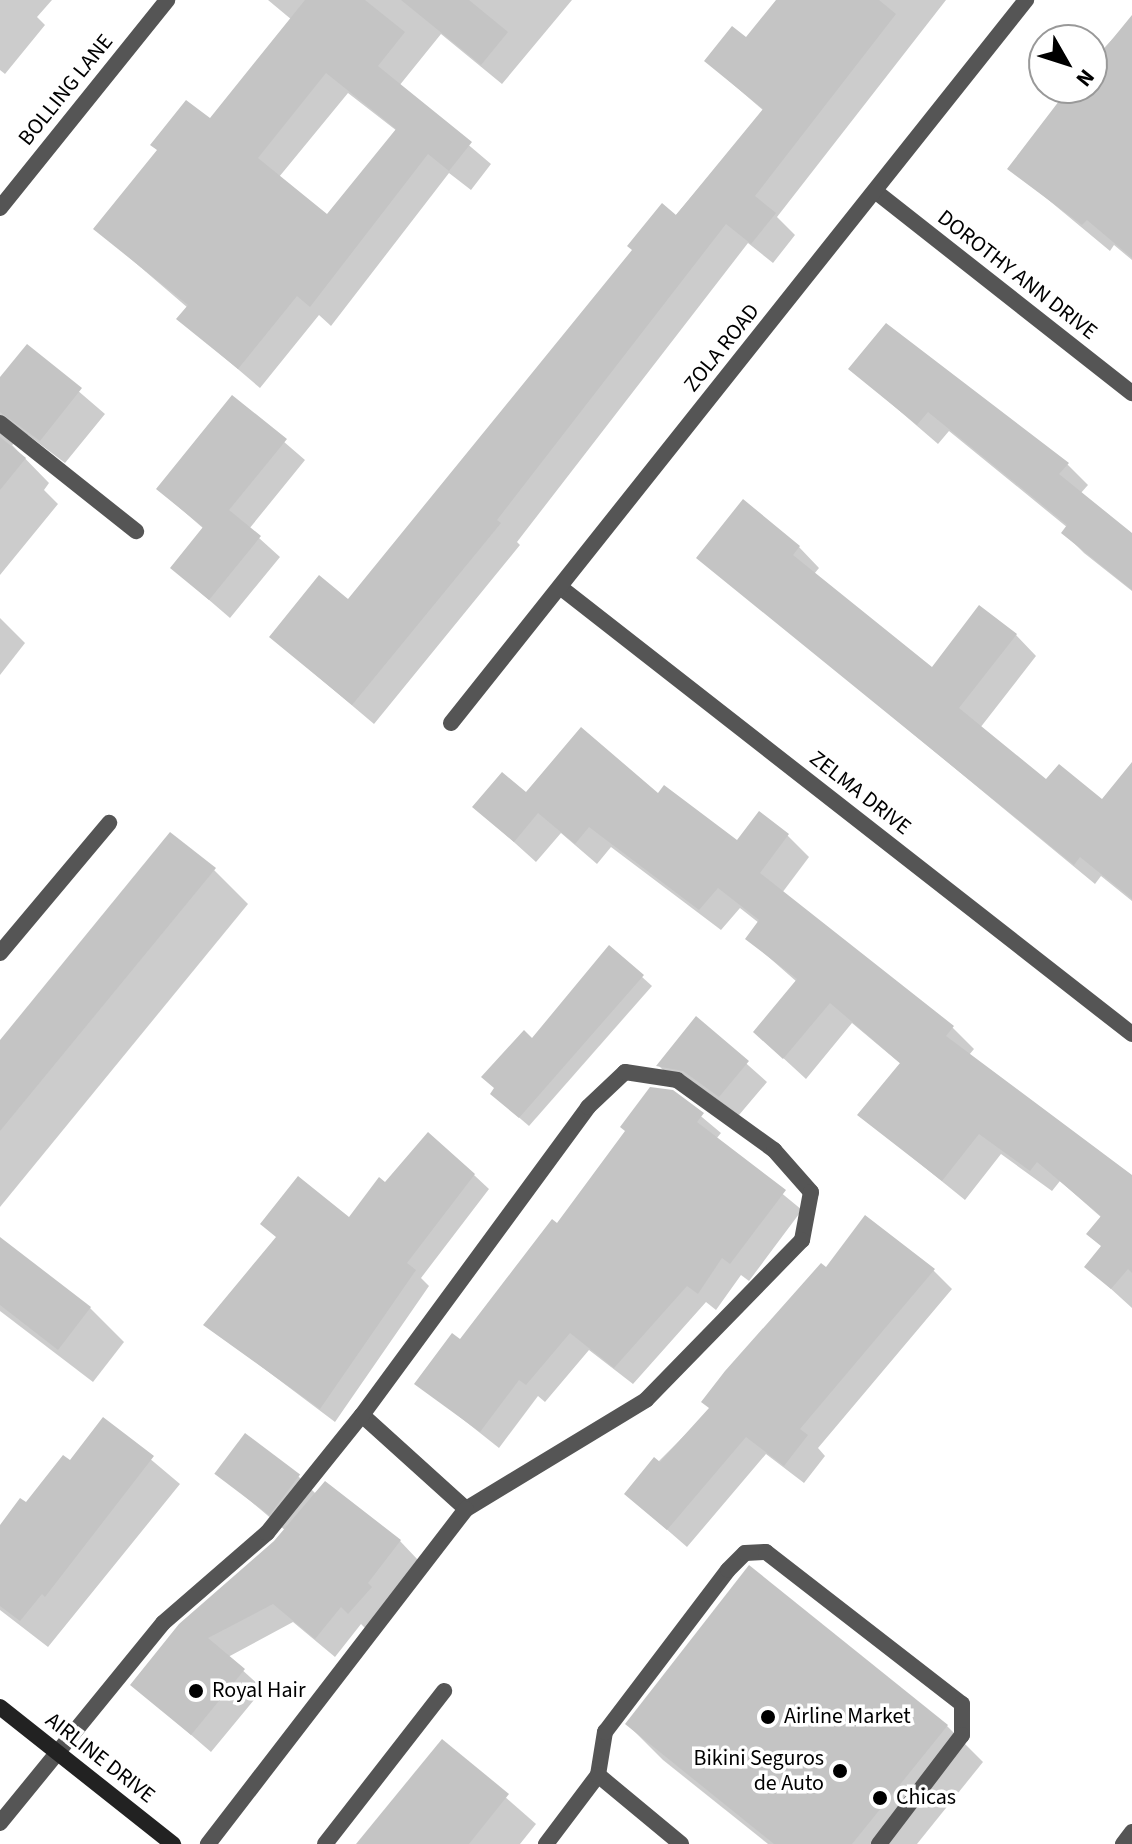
<!DOCTYPE html>
<html>
<head>
<meta charset="utf-8">
<style>
	body { margin:0 }
	#map { position:relative; width:1132px; height:1844px; overflow:hidden; background:#fff; font-family:"Source Sans 3",sans-serif }
	div>[style] { position:absolute }
	.shadow>* { inset:0; background:#0003 }
	.building>* { inset:0; background:#c4c4c4; transform-origin:0 0 }
	.lane>* { height:16px; margin:-8px; padding:0 8px; transform-origin:8px; border-radius:8px; background:#555 }
	.street>* { height:16px; margin:-8px; padding:0 8px; transform-origin:8px; border-radius:8px; background:#555 }
	.secondary>* { height:16px; margin:-8px; padding:0 8px; transform-origin:8px; border-radius:8px; background:#222 }
	.dots>* { width:22px; height:22px; translate:-50% -50%; box-sizing:border-box; border:4px solid #fff; border-radius:50% }
	span { translate:-50% -50%; white-space:nowrap; text-align:center; line-height:1.15; -webkit-text-stroke:7px #fff; paint-order:stroke }
	.street-label { font-size:22px; color:#000 }
	.poi-label { font-size:22px; color:#000 }
	.left { translate:0 -50%; text-align:left }
	.right { translate:-100% -50%; text-align:right }
	.north { position:absolute; left:1028px; top:24px; width:80px; height:80px; box-sizing:border-box; background:#fff; border:2px solid #999; border-radius:50%; rotate:129deg; font-size:22px; font-weight:700; line-height:32px; text-align:center; color:#000 }
	.north::after { content:''; display:block; margin:auto; width:28px; height:36px; background:#000; clip-path:polygon(50% 0,100% 100%,50% 72%,0 100%) }
</style>
</head>
<body>
<div id="map">
	<div class="shadow">
		<i style="clip-path:polygon(0 0,52px 0,37px 17px,45px 25px,5px 74px,0 70px)"></i>
		<i style="clip-path:polygon(evenodd,268px 0,572px 0,502px 84px,441px 34px,399px 86px,491px 164px,471px 190px,449px 173px,331px 326px,319px 315px,260px 388px,179px 319px,188px 308px,96px 229px,210px 121px,292px 20px,268px 0,348px 93px,397px 131px,328px 217px,279px 177px,348px 93px)"></i>
		<i style="clip-path:polygon(778px 0,946px 0,777px 217px,795px 235px,773px 263px,748px 243px,517px 542px,520px 545px,374px 724px,271px 637px,348px 602px,764px 111px,706px 61px,746px 40px)"></i>
		<i style="clip-path:polygon(1132px 18px,1132px 260px,1114px 245px,1110px 251px,1010px 168px,1071px 88px,1092px 88px,1092px 61px)"></i>
		<i style="clip-path:polygon(27px 347px,105px 414px,65px 463px,28px 435px,12px 445px,49px 483px,44px 490px,58px 504px,0 575px,0 380px)"></i>
		<i style="clip-path:polygon(851px 369px,1067px 464px,1088px 485px,1080px 494px,1132px 536px,1132px 591px,1084px 553px,1064px 533px,1068px 528px,949px 431px,938px 444px)"></i>
		<i style="clip-path:polygon(232px 397px,305px 460px,249px 529px,280px 557px,230px 618px,172px 568px,204px 529px,158px 489px)"></i>
		<i style="clip-path:polygon(799px 547px,819px 568px,814px 574px,932px 670px,1016px 635px,1036px 656px,980px 728px,1046px 782px,1102px 802px,1132px 765px,1132px 901px,1101px 876px,1095px 884px,699px 557px)"></i>
		<i style="clip-path:polygon(0 618px,25px 643px,0 675px)"></i>
		<i style="clip-path:polygon(527px 795px,658px 796px,737px 843px,760px 814px,788px 836px,809px 857px,782px 893px,953px 1028px,974px 1049px,969px 1055px,1132px 1178px,1132px 1308px,1087px 1267px,1103px 1247px,1102px 1218px,1060px 1181px,1052px 1191px,1001px 1154px,965px 1200px,860px 1115px,902px 1065px,852px 1023px,806px 1079px,755px 1032px,797px 982px,747px 938px,759px 923px,740px 908px,721px 930px,611px 847px,597px 864px,561px 833px,536px 862px,475px 807px)"></i>
		<i style="clip-path:polygon(214px 870px,248px 904px,0 1207px,0 1043px)"></i>
		<i style="clip-path:polygon(610px 948px,652px 986px,529px 1126px,502px 1103px,532px 1040px)"></i>
		<i style="clip-path:polygon(696px 1019px,767px 1082px,739px 1115px,704px 1090px,677px 1084px,658px 1065px)"></i>
		<i style="clip-path:polygon(672px 1092px,721px 1133px,716px 1139px,802px 1210px,749px 1281px,741px 1275px,716px 1310px,706px 1302px,633px 1384px,589px 1350px,545px 1402px,538px 1396px,499px 1448px,417px 1383px,460px 1342px)"></i>
		<i style="clip-path:polygon(474px 1175px,489px 1189px,421px 1278px,429px 1286px,335px 1422px,206px 1325px,278px 1238px,349px 1220px,386px 1184px)"></i>
		<i style="clip-path:polygon(0 1240px,90px 1308px,124px 1342px,93px 1382px,0 1311px)"></i>
		<i style="clip-path:polygon(826px 1270px,933px 1270px,952px 1289px,818px 1448px,825px 1456px,804px 1483px,766px 1454px,687px 1547px,626px 1494px,711px 1409px)"></i>
		<i style="clip-path:polygon(104px 1420px,180px 1484px,48px 1647px,0 1610px,0 1528px,70px 1463px)"></i>
		<i style="clip-path:polygon(217px 1473px,298px 1476px,317px 1495px,400px 1541px,418px 1560px,368px 1631px,361px 1624px,335px 1657px,293px 1622px,228px 1657px,263px 1689px,211px 1752px,132px 1684px,286px 1531px)"></i>
		<i style="clip-path:polygon(627px 1724px,947px 1726px,983px 1762px,917px 1844px,768px 1844px,663px 1760px)"></i>
		<i style="clip-path:polygon(442px 1742px,536px 1824px,520px 1844px,359px 1844px)"></i>
	</div>
	<div class="building">
		<i style="clip-path:polygon(evenodd,305px 0,365px 0,405px 32px,378px 66px,472px 142px,449px 171px,428px 154px,310px 307px,297px 296px,238px 369px,176px 319px,188px 305px,93px 229px,157px 150px,150px 145px,186px 100px,210px 118px,305px 0,326px 73px,396px 129px,327px 214px,258px 158px,326px 73px)"></i>
		<i style="clip-path:polygon(401px 0,469px 0,508px 32px,481px 65px)"></i>
		<i style="clip-path:polygon(776px 0,879px 0,896px 14px,755px 196px,776px 213px,751px 244px,726px 224px,497px 520px,501px 523px,352px 705px,269px 637px,319px 575px,348px 599px,632px 250px,627px 246px,662px 203px,676px 215px,763px 109px,704px 61px,732px 26px,746px 37px)"></i>
		<i style="clip-path:polygon(1132px 15px,1132px 258px,1087px 220px,1082px 225px,1007px 169px,1069px 88px,1092px 88px,1092px 64px)"></i>
		<i style="clip-path:polygon(886px 323px,1069px 463px,1059px 474px,1132px 533px,1132px 590px,1061px 533px,1067px 525px,928px 412px,917px 425px,848px 369px)"></i>
		<i style="clip-path:polygon(27px 344px,82px 388px,40px 441px,0 412px,0 377px)"></i>
		<i style="clip-path:polygon(232px 395px,287px 439px,229px 510px,261px 536px,209px 600px,170px 568px,203px 527px,156px 489px)"></i>
		<i style="clip-path:polygon(0 437px,26px 458px,0 490px)"></i>
		<i style="clip-path:polygon(743px 499px,800px 546px,793px 555px,932px 667px,979px 605px,1017px 634px,959px 708px,1046px 779px,1059px 764px,1102px 799px,1132px 762px,1132px 899px,1080px 857px,1074px 865px,696px 558px)"></i>
		<i style="clip-path:polygon(581px 727px,658px 793px,664px 785px,737px 840px,759px 811px,789px 834px,760px 873px,954px 1026px,946px 1036px,1132px 1175px,1132px 1273px,1128px 1269px,1111px 1289px,1084px 1267px,1101px 1246px,1086px 1234px,1101px 1216px,1037px 1162px,1030px 1171px,979px 1134px,942px 1181px,857px 1115px,900px 1063px,830px 1003px,783px 1059px,753px 1032px,797px 979px,745px 939px,759px 920px,718px 888px,699px 910px,589px 827px,575px 844px,538px 813px,514px 842px,472px 807px,502px 772px,526px 792px)"></i>
		<i style="clip-path:polygon(170px 832px,216px 868px,0 1131px,0 1040px)"></i>
		<i style="clip-path:polygon(609px 945px,644px 975px,519px 1118px,490px 1094px,494px 1088px,481px 1077px,524px 1030px,532px 1038px)"></i>
		<i style="clip-path:polygon(696px 1016px,749px 1061px,719px 1097px,683px 1071px,656px 1066px)"></i>
		<i style="clip-path:polygon(650px 1087px,673px 1090px,704px 1113px,697px 1122px,786px 1190px,730px 1264px,722px 1258px,698px 1294px,687px 1286px,614px 1368px,570px 1333px,526px 1385px,519px 1380px,480px 1432px,414px 1384px,452px 1333px,460px 1339px,552px 1219px,557px 1223px,625px 1131px,620px 1127px)"></i>
		<i style="clip-path:polygon(428px 1132px,475px 1174px,407px 1263px,416px 1270px,320px 1409px,203px 1325px,276px 1237px,260px 1224px,298px 1176px,349px 1217px,379px 1177px,385px 1182px)"></i>
		<i style="clip-path:polygon(865px 1215px,935px 1269px,800px 1429px,808px 1435px,784px 1466px,746px 1437px,667px 1530px,624px 1494px,654px 1457px,660px 1462px,709px 1408px,701px 1402px,725px 1371px,821px 1263px,826px 1267px)"></i>
		<i style="clip-path:polygon(0 1237px,91px 1307px,58px 1350px,0 1305px)"></i>
		<i style="clip-path:polygon(103px 1417px,154px 1456px,45px 1597px,42px 1594px,20px 1621px,0 1606px,0 1525px,20px 1498px,26px 1502px,63px 1455px,70px 1460px)"></i>
		<i style="left:245px;top:1433px;width:69px;height:51px;rotate:37deg"></i>
		<i style="clip-path:polygon(325px 1481px,401px 1540px,368px 1583px,372px 1587px,348px 1614px,341px 1607px,315px 1639px,273px 1604px,208px 1638px,245px 1669px,191px 1735px,130px 1685px,179px 1624px,274px 1541px)"></i>
		<i style="clip-path:polygon(749px 1565px,948px 1725px,852px 1844px,774px 1844px,625px 1724px)"></i>
		<i style="clip-path:polygon(442px 1739px,509px 1794px,469px 1844px,356px 1844px)"></i>
	</div>
	<div class="lane">
		<i style="left:0;top:423px;width:174px;rotate:38.5deg"></i>
		<i style="left:0;top:953px;width:170px;rotate:-50deg"></i>
		<i style="left:362px;top:1415px;width:140px;rotate:42.1deg"></i>
		<i style="left:598px;top:1775px;width:44px;rotate:-80.8deg"></i>
		<i style="left:605px;top:1732px;width:203px;rotate:-52.8deg"></i>
		<i style="left:728px;top:1570px;width:24px;rotate:-45deg"></i>
		<i style="left:745px;top:1553px;width:21px;rotate:-3deg"></i>
		<i style="left:766px;top:1552px;width:248px;rotate:37.8deg"></i>
		<i style="left:962px;top:1704px;width:31px;rotate:90deg"></i>
		<i style="left:962px;top:1735px;width:137px;rotate:127.3deg"></i>
		<i style="left:0;top:1823px;width:258px;rotate:-50.8deg"></i>
		<i style="left:163px;top:1623px;width:138px;rotate:-40.9deg"></i>
		<i style="left:267px;top:1533px;width:151px;rotate:-51.2deg"></i>
		<i style="left:362px;top:1415px;width:382px;rotate:-53.7deg"></i>
		<i style="left:588px;top:1107px;width:51px;rotate:-43.4deg"></i>
		<i style="left:625px;top:1072px;width:53px;rotate:8.7deg"></i>
		<i style="left:677px;top:1080px;width:120px;rotate:35.8deg"></i>
		<i style="left:774px;top:1150px;width:56px;rotate:48.6deg"></i>
		<i style="left:811px;top:1192px;width:49px;rotate:100.6deg"></i>
		<i style="left:802px;top:1240px;width:223px;rotate:134.3deg"></i>
		<i style="left:646px;top:1400px;width:210px;rotate:148.8deg"></i>
		<i style="left:466px;top:1509px;width:423px;rotate:127.6deg"></i>
		<i style="left:325px;top:1844px;width:194px;rotate:-52.1deg"></i>
		<i style="left:546px;top:1844px;width:86px;rotate:-53deg"></i>
		<i style="left:598px;top:1775px;width:108px;rotate:39.7deg"></i>
		<i style="left:1123px;top:1844px;width:15px;rotate:-53deg"></i>
	</div>
	<div class="street">
		<i style="left:875px;top:191px;width:327px;rotate:38.2deg"></i>
		<i style="left:0;top:208px;width:267px;rotate:-51.2deg"></i>
		<i style="left:560px;top:587px;width:726px;rotate:38.01deg"></i>
		<i style="left:451px;top:723px;width:924px;rotate:-51.5deg"></i>
	</div>
	<div class="secondary">
		<i style="left:0;top:1707px;width:221px;rotate:38.4deg"></i>
	</div>
	<div class="dots">
		<i style="left:196px;top:1691px;background:#000"></i>
		<i style="left:768px;top:1717px;background:#000"></i>
		<i style="left:840px;top:1771px;background:#000"></i>
		<i style="left:880px;top:1798px;background:#000"></i>
	</div>
	<div class="street-label">
		<span style="left:66px;top:90px;rotate:-51deg">BOLLING LANE</span>
		<span style="left:1017px;top:275px;rotate:38deg">DOROTHY ANN DRIVE</span>
		<span style="left:722px;top:348px;rotate:-51deg">ZOLA ROAD</span>
		<span style="left:860px;top:793px;rotate:38deg">ZELMA DRIVE</span>
		<span style="left:100px;top:1758px;rotate:38deg">AIRLINE DRIVE</span>
	</div>
	<div class="poi-label">
		<span class="left" style="left:212px;top:1691px">Royal Hair</span>
		<span class="left" style="left:784px;top:1717px">Airline Market</span>
		<span class="right" style="left:824px;top:1771px">Bikini Seguros<br>de Auto</span>
		<span class="left" style="left:896px;top:1798px">Chicas</span>
	</div>
	<div class="north">N</div>
</div>
</body>
</html>
